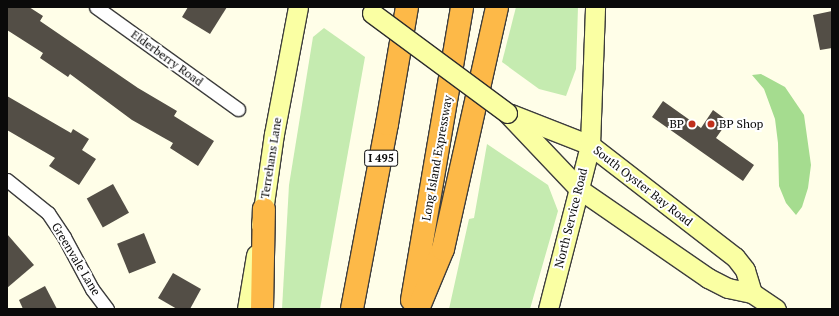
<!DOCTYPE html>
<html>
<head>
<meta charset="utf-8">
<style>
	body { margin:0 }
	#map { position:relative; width:839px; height:316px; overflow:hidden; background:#fffee8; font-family:"PT Serif",serif }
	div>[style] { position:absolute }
	.green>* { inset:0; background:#c5ebb0 }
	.forest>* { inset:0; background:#a5dc8f }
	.building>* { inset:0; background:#534e46; transform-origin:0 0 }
	.roads { filter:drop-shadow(1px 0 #3d3d3d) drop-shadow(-1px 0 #3d3d3d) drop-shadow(0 1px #3d3d3d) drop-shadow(0 -1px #3d3d3d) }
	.minor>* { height:13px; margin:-6.5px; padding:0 6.5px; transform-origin:6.5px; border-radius:6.5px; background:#fff }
	.secondary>* { height:19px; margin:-9.5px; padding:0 9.5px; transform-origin:9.5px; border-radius:9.5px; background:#faffa3 }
	.motorway>* { height:22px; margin:-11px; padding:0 11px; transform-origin:11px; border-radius:11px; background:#fdb948 }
	.bridges { filter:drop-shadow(1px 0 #2c2c2c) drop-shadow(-1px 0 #2c2c2c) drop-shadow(0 1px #2c2c2c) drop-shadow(0 -1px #2c2c2c) }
	.secondary-bridge>* { height:19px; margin:-9.5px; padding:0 9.5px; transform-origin:9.5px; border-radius:9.5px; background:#faffa3 }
	.dots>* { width:11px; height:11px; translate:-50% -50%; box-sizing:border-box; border:2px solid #fff; border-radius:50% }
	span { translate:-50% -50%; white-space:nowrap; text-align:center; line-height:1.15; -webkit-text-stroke:4px #fff; paint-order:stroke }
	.shield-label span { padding:1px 3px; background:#fff; border:1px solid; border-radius:3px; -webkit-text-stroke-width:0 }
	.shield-label { font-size:11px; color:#0a0a0a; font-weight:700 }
	.street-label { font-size:12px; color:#0a0a0a }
	.poi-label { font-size:12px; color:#0a0a0a }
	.right { translate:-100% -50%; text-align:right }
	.left { translate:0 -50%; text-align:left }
	.frame { position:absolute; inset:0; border:8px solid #0a0a0a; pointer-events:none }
</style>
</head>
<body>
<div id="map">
	<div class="green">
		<i style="clip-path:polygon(516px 7px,578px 7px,576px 69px,566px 96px,539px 89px,502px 62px)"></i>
		<i style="clip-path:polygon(324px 28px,365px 57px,320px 309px,282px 309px,289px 185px,313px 37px)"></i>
		<i style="clip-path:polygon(487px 144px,548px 185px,558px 211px,530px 309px,449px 309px,469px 219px,474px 218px)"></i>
	</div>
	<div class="forest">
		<i style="clip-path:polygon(761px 74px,785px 87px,804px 115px,811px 165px,808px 188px,802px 207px,796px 215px,786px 203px,779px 186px,778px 143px,775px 119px,764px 89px,752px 75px)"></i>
	</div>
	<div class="building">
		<i style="clip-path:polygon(7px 7px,29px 7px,43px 16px,40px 21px,138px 88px,177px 111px,174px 116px,214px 141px,198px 166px,170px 148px,173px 143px,132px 120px,70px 74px,68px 77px,40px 58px,43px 53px,7px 30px)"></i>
		<i style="clip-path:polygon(188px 7px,227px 7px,210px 34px,182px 17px)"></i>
		<i style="clip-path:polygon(832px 11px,832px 48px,820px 50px,813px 15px)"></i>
		<i style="clip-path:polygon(7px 96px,71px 133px,73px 129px,89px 139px,82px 150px,96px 159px,79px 185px,49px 166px,55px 158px,7px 130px)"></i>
		<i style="clip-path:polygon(663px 101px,701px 128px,713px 110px,728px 121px,716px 138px,754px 165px,743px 181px,652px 117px)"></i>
		<i style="left:113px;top:184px;width:33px;height:30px;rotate:61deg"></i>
		<i style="left:144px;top:233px;width:32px;height:29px;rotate:68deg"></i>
		<i style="clip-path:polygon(7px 234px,34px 265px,7px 288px)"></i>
		<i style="clip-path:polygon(173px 273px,201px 289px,190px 309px,177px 309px,158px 298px)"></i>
		<i style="clip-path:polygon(45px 286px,57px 309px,23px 309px,19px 300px)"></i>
	</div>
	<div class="roads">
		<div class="minor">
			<i style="left:96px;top:7px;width:175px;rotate:35.7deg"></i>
			<i style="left:7px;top:180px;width:53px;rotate:38.8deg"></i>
			<i style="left:48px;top:213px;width:29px;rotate:56deg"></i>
			<i style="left:64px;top:237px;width:59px;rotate:61.7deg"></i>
			<i style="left:92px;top:289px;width:25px;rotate:53deg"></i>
		</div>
		<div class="secondary">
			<i style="left:507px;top:113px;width:105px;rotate:46.5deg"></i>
			<i style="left:579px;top:189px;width:157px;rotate:34.6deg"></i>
			<i style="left:708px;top:278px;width:22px;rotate:27deg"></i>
			<i style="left:728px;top:288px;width:25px;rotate:12deg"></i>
			<i style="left:752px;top:293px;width:29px;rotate:34deg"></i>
			<i style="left:511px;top:114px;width:85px;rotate:21.4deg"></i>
			<i style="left:590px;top:145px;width:183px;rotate:37.7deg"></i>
			<i style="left:735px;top:257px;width:16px;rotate:52deg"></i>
			<i style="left:745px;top:270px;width:24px;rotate:73deg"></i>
			<i style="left:261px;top:225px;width:92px;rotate:-81.9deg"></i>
			<i style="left:274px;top:134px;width:129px;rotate:-79.3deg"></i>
			<i style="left:247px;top:309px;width:55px;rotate:-80.5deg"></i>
			<i style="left:548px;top:309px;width:169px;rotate:-75.6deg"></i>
			<i style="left:590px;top:145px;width:138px;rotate:-87.9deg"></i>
		</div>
		<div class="motorway">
			<i style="left:412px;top:300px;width:297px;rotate:-80.3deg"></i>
			<i style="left:262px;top:309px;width:100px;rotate:-88.9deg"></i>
			<i style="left:352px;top:309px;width:188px;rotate:-79.3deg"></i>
			<i style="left:387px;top:124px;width:119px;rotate:-80.3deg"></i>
			<i style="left:418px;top:309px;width:65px;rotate:-67.4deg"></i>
			<i style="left:443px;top:249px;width:248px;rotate:-77.4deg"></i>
		</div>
	</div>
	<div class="bridges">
		<div class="secondary-bridge">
			<i style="left:372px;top:13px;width:168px;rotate:36.5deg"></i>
		</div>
	</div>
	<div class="dots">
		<i style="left:692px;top:124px;background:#c0301c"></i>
		<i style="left:711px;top:124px;background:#c0301c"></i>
	</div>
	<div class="shield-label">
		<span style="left:381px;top:158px">I 495</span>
	</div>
	<div class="street-label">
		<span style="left:167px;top:58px;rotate:36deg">Elderberry Road</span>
		<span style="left:271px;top:158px;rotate:-81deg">Terrehans Lane</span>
		<span style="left:437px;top:158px;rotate:-80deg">Long Island Expressway</span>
		<span style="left:643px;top:186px;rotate:38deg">South Oyster Bay Road</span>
		<span style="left:571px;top:218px;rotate:-76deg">North Service Road</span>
		<span style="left:76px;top:259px;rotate:59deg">Greenvale Lane</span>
	</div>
	<div class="poi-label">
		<span class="right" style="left:684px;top:124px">BP</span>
		<span class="left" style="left:719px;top:124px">BP Shop</span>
	</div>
	<div class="frame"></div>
</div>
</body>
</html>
